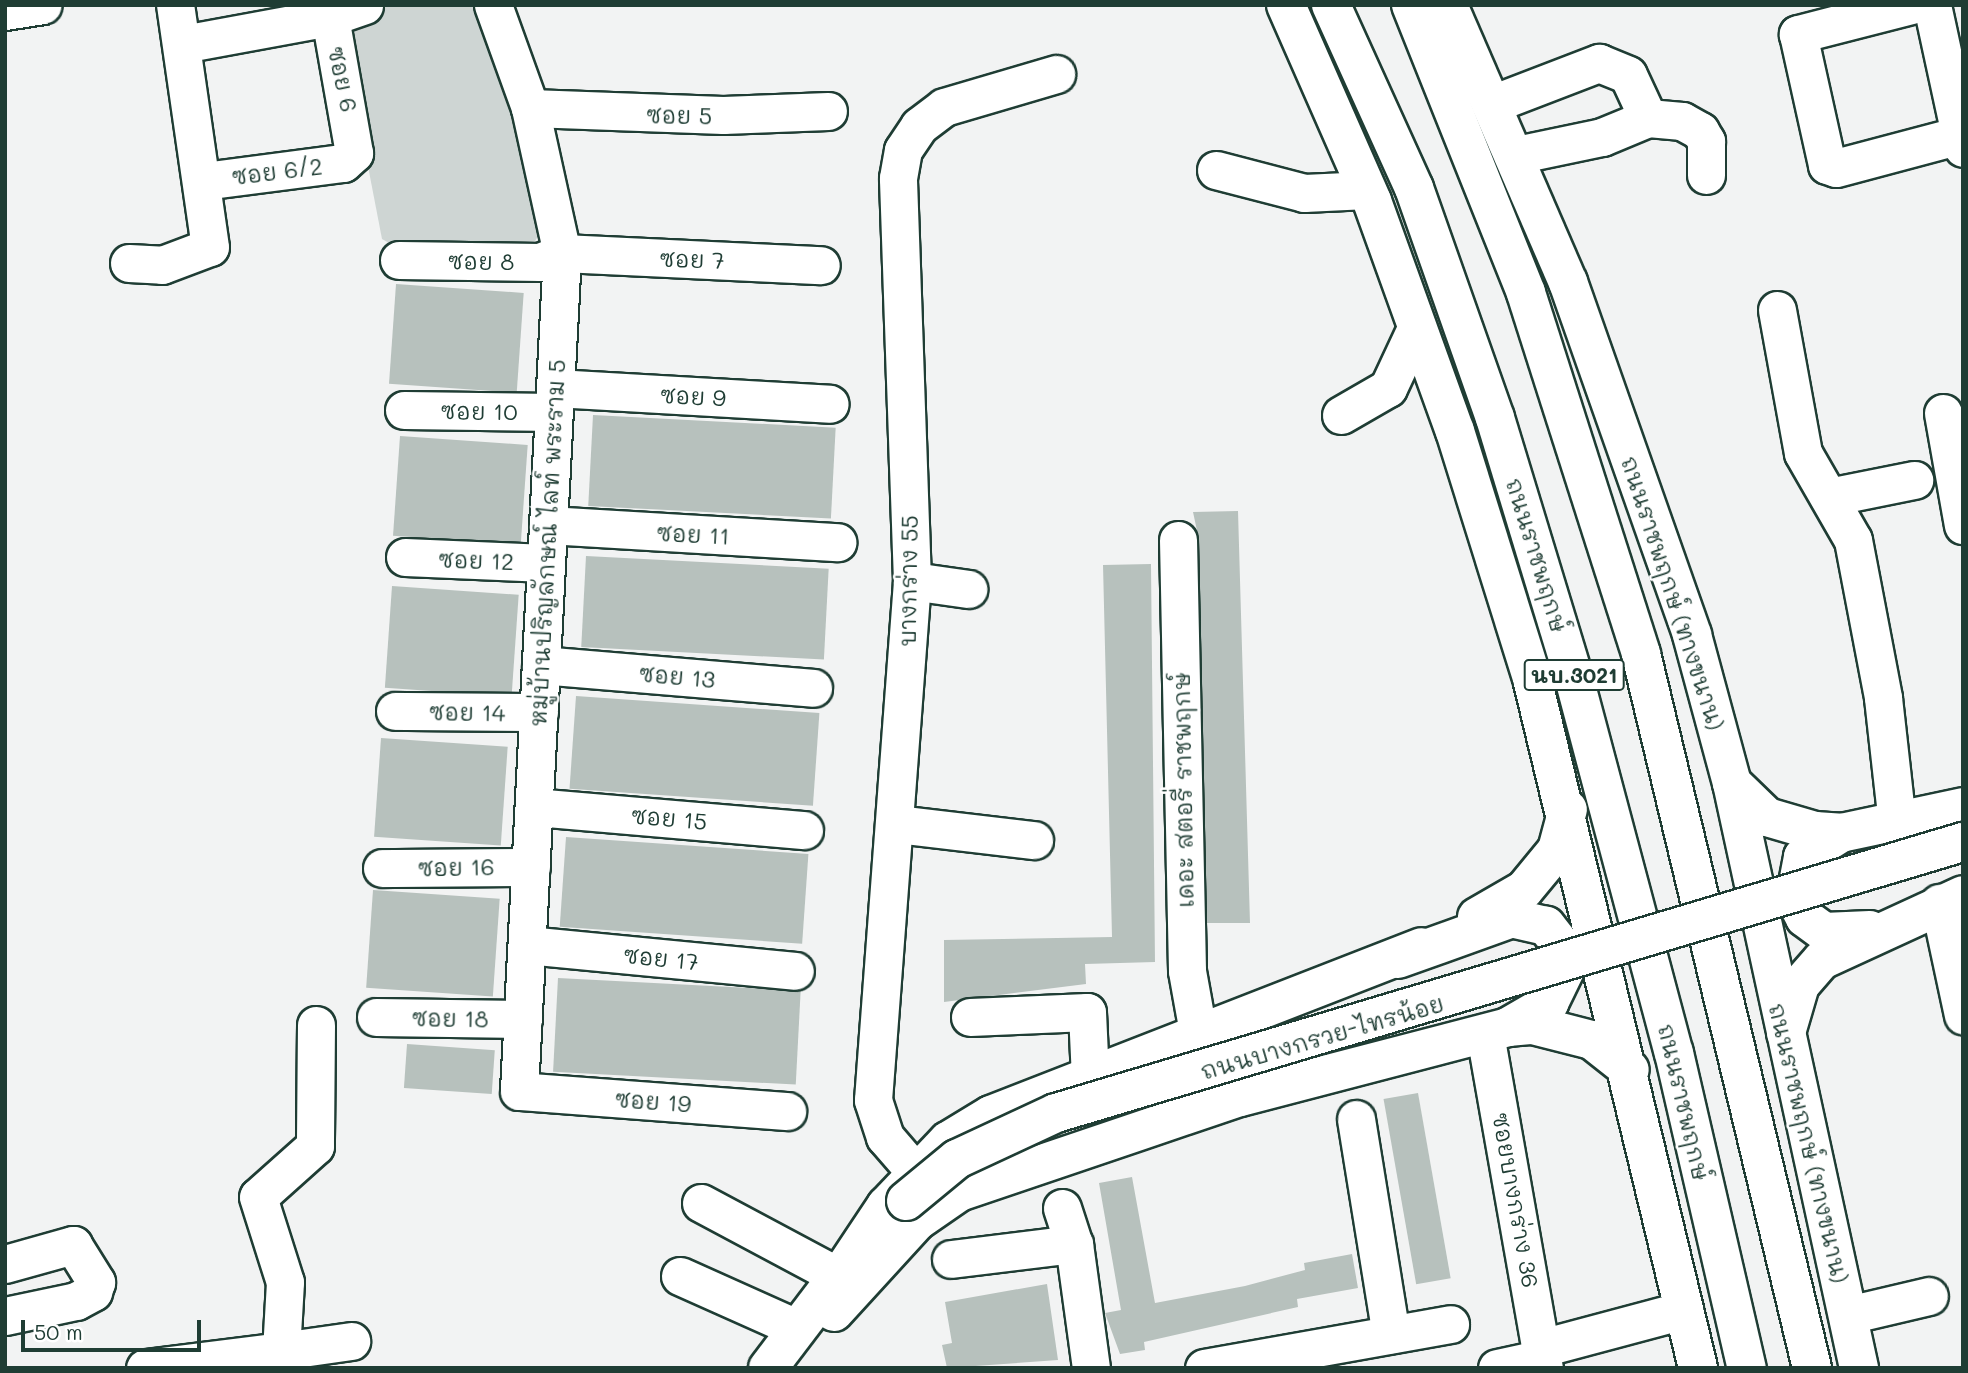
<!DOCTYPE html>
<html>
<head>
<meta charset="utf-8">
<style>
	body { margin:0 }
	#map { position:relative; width:1968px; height:1373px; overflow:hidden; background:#f2f3f3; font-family:Mali,"Playpen Sans Thai",sans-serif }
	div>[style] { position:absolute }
	.green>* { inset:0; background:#ced5d3 }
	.building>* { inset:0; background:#b7c1bd; transform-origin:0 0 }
	.roads { filter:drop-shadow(2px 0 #1f3d34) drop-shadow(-2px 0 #1f3d34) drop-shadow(0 2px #1f3d34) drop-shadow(0 -2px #1f3d34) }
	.minor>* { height:37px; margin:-18.5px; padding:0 18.5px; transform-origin:18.5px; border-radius:18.5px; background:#fff }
	.major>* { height:38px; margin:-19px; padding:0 19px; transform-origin:19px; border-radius:19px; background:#fff }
	.bridges { filter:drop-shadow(2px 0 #1f3d34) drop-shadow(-2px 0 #1f3d34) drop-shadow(0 2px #1f3d34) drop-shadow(0 -2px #1f3d34) }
	.major-bridge>* { height:38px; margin:-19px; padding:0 19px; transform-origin:19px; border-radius:19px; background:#fff }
	span { translate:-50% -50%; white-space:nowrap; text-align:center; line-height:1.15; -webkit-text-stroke:5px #fff; paint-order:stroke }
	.shield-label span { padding:2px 5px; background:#fff; border:2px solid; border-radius:5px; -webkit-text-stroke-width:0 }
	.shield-label { font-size:21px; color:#1f3d34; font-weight:700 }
	.street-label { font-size:23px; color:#1f3d34 }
	.frame { position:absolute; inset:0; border:7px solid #1f3d34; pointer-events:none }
	.scale { position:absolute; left:21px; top:1320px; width:180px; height:32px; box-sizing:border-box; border:4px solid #1f3d34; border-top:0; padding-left:9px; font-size:21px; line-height:24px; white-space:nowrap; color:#1f3d34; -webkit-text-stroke:5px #fff; paint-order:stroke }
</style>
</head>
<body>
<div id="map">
	<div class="green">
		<i style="clip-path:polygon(388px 5px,479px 5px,547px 222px,530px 249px,405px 252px,382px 239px,340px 21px)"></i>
	</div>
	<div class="building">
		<i style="left:396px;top:284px;width:128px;height:100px;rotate:4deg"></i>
		<i style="left:593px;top:415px;width:243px;height:91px;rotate:3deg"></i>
		<i style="left:400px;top:436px;width:128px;height:100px;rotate:4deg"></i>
		<i style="clip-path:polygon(1238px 511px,1250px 923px,1207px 923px,1199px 540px,1193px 512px)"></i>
		<i style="left:586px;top:556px;width:243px;height:91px;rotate:3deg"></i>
		<i style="clip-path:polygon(1151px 564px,1155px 962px,1085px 964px,1086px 984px,944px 1002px,944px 940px,1112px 937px,1103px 565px)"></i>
		<i style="left:392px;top:586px;width:127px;height:102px;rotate:4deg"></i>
		<i style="left:576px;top:696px;width:244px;height:93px;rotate:4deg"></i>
		<i style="left:381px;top:738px;width:127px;height:99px;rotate:4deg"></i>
		<i style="left:566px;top:837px;width:243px;height:90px;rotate:4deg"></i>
		<i style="left:373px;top:890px;width:127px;height:98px;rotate:4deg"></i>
		<i style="left:558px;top:978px;width:243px;height:94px;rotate:3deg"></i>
		<i style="left:407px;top:1044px;width:88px;height:44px;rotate:4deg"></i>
		<i style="left:1418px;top:1093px;width:188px;height:35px;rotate:80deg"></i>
		<i style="clip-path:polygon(1132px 1177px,1155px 1303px,1245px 1286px,1305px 1270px,1304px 1263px,1352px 1254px,1358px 1288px,1297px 1299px,1298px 1307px,1144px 1342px,1145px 1350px,1120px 1354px,1105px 1313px,1121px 1310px,1099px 1183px)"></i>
		<i style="clip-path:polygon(1047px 1284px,1058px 1360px,947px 1368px,942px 1345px,952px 1343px,945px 1302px)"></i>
	</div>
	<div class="roads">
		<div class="minor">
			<i style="left:493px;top:5px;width:109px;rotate:70.2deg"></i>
			<i style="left:530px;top:108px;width:148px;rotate:77.6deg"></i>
			<i style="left:562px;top:253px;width:839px;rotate:92.94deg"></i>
			<i style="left:519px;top:1091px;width:269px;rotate:4.3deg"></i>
			<i style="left:1911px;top:5px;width:117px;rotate:165.6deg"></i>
			<i style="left:1798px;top:34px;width:134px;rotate:77.5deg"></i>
			<i style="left:1827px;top:165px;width:9px;rotate:18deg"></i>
			<i style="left:1836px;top:168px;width:128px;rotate:-14.9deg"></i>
			<i style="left:1932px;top:5px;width:146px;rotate:77.8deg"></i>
			<i style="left:5px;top:11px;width:38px;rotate:-9deg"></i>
			<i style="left:199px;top:41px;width:133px;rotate:-10.4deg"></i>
			<i style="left:1492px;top:104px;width:115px;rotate:-21deg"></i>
			<i style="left:1599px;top:63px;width:31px;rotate:22deg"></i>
			<i style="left:1628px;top:75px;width:47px;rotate:65.1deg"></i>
			<i style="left:1648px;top:118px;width:50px;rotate:157.6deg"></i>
			<i style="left:1602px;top:137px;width:88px;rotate:168.2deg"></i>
			<i style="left:530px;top:108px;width:193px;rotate:2.1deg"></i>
			<i style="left:723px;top:115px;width:105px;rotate:-2.2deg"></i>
			<i style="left:1648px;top:118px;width:34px;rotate:5deg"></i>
			<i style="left:1682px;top:121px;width:21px;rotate:29deg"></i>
			<i style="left:1700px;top:131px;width:12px;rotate:59deg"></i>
			<i style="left:1706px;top:141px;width:34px;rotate:90deg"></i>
			<i style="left:1216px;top:170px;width:91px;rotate:14.6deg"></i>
			<i style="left:1304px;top:193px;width:63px;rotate:-2.7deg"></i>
			<i style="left:219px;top:179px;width:125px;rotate:-7.4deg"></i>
			<i style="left:343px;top:163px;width:15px;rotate:-42deg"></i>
			<i style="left:354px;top:153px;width:138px;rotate:-100deg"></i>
			<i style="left:330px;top:17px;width:36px;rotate:-19deg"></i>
			<i style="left:399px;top:260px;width:141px;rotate:0.8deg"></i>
			<i style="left:540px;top:262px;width:24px;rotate:-22deg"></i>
			<i style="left:562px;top:253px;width:259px;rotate:2.7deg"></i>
			<i style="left:129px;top:263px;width:33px;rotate:3deg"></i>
			<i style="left:162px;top:265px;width:51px;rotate:-20.6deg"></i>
			<i style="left:210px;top:247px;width:245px;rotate:-98.2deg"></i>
			<i style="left:1777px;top:310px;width:145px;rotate:79.7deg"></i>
			<i style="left:1803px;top:453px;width:100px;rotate:60.1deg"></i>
			<i style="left:1853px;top:540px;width:161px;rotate:79.2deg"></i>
			<i style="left:1883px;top:698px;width:125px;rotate:83.6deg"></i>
			<i style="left:555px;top:388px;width:275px;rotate:3.3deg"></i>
			<i style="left:404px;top:410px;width:150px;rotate:0.8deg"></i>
			<i style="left:1943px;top:413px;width:114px;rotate:79.9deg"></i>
			<i style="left:1341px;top:415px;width:54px;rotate:-29.9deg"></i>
			<i style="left:1388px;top:388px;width:68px;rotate:-64.9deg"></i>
			<i style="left:1829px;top:497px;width:87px;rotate:-11.3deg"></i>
			<i style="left:548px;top:525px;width:290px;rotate:3.4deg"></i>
			<i style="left:1178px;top:540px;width:431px;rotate:88.8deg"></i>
			<i style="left:1187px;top:971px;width:68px;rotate:79.8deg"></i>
			<i style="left:405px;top:557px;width:141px;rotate:2.4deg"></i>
			<i style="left:912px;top:581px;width:57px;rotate:8.1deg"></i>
			<i style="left:541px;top:665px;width:273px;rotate:4.8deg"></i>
			<i style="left:395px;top:711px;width:144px;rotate:0.4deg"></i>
			<i style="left:534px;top:807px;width:271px;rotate:4.9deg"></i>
			<i style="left:897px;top:824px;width:138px;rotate:6.7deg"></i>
			<i style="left:382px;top:868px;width:149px;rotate:-0.4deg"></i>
			<i style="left:1939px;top:903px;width:115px;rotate:77.9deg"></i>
			<i style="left:527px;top:945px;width:269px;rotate:5.5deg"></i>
			<i style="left:376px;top:1017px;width:147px;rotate:0.8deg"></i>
			<i style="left:970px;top:1017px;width:117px;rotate:-2.4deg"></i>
			<i style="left:1087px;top:1012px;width:65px;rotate:87.4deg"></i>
			<i style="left:316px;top:1025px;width:121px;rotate:90.5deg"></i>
			<i style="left:315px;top:1146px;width:76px;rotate:138.2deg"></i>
			<i style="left:258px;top:1197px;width:89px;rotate:72.4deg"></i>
			<i style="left:285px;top:1282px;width:69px;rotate:93.3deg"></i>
			<i style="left:281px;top:1351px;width:71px;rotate:-8.1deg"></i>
			<i style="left:1485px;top:1034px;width:339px;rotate:80deg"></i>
			<i style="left:1356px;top:1119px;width:218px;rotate:80.8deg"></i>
			<i style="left:917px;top:1174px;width:49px;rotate:-130.9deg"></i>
			<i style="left:885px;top:1137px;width:39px;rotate:-108deg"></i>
			<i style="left:873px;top:1100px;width:520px;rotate:-85.7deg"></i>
			<i style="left:912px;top:581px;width:403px;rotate:-92deg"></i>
			<i style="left:898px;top:178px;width:28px;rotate:-80deg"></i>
			<i style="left:903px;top:150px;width:29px;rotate:-56deg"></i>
			<i style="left:919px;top:126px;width:31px;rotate:-37deg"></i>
			<i style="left:944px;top:107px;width:117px;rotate:-16.4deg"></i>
			<i style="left:701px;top:1203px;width:155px;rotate:28.1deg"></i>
			<i style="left:1062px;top:1208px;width:38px;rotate:72deg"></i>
			<i style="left:1074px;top:1244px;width:125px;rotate:82.2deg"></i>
			<i style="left:951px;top:1259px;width:124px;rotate:-7deg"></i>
			<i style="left:5px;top:1264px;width:71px;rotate:-15.6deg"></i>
			<i style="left:73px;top:1245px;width:44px;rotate:58.1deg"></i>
			<i style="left:96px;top:1282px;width:10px;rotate:107deg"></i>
			<i style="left:93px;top:1292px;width:19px;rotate:152deg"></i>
			<i style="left:76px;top:1301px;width:73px;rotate:168.1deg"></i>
			<i style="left:680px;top:1276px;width:127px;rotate:24.1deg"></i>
			<i style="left:1848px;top:1315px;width:83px;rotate:-13.2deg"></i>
			<i style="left:1541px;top:1348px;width:148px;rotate:-14.9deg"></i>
			<i style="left:145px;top:1368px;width:137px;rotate:-7.1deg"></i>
			<i style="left:281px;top:1351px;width:17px;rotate:90deg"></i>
			<i style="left:1204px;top:1368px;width:250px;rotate:-10.1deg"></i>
			<i style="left:1497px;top:1368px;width:47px;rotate:-12.3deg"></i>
		</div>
		<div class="major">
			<i style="left:1286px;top:5px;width:214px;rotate:66.3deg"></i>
			<i style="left:1372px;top:201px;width:245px;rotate:70.2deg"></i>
			<i style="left:1455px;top:431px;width:259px;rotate:72.7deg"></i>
			<i style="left:1532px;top:678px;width:710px;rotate:76.47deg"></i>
			<i style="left:1331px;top:5px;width:201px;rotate:65.6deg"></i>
			<i style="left:1414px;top:188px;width:244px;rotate:70.6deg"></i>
			<i style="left:1495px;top:418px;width:272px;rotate:73.1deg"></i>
			<i style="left:1574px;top:678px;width:388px;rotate:75.1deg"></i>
			<i style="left:1674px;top:1053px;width:323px;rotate:77deg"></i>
			<i style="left:1411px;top:5px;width:310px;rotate:68.2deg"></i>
			<i style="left:1526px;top:293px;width:379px;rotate:72.3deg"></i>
			<i style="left:1641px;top:654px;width:734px;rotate:76.53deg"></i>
			<i style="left:1448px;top:5px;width:302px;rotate:66.6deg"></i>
			<i style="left:1568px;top:282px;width:374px;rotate:70.6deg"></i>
			<i style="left:1692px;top:635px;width:153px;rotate:74.9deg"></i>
			<i style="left:1732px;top:783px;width:599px;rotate:77.75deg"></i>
			<i style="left:1732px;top:783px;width:49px;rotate:44.2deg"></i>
			<i style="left:1767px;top:817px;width:50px;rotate:16.3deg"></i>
			<i style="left:1815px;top:831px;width:26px;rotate:4deg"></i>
			<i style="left:1841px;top:833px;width:125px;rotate:-12deg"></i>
			<i style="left:1841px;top:833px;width:45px;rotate:147.7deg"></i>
			<i style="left:1803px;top:857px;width:43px;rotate:100.8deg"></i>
			<i style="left:1795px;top:899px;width:21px;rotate:62deg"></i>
			<i style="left:1805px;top:918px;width:24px;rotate:36deg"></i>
			<i style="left:1824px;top:932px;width:46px;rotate:-2.5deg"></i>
			<i style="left:1477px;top:917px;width:54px;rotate:-29.9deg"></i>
			<i style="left:1524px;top:890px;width:52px;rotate:-50.5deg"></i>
			<i style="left:1557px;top:850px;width:42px;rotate:-75deg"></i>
			<i style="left:1508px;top:1027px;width:25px;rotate:-5deg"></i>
			<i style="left:1533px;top:1025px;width:61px;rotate:14.3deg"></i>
			<i style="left:1592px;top:1040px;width:48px;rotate:38.3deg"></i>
			<i style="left:1786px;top:1033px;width:50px;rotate:-73.7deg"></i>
			<i style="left:1800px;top:985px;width:33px;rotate:-49deg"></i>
			<i style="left:1822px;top:960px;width:155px;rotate:-24.7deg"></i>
			<i style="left:848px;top:1263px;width:69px;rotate:-56.3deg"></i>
			<i style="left:886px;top:1206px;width:90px;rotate:-46.4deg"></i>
			<i style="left:948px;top:1141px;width:50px;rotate:-31.2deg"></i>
			<i style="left:991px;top:1115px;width:462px;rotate:-21.3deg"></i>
			<i style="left:834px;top:1312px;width:123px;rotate:-47.6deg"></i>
			<i style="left:917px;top:1221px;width:51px;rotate:-34.6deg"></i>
			<i style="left:959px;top:1192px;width:297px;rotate:-18.7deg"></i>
			<i style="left:1240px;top:1097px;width:277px;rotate:-14.6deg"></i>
			<i style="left:1508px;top:1027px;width:48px;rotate:-30.3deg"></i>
			<i style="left:1549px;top:1003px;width:41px;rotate:-64.1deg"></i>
			<i style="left:1567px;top:966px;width:16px;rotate:-97deg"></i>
			<i style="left:1565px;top:950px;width:31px;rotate:-128deg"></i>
			<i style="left:1546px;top:926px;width:35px;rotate:-167deg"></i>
			<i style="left:1512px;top:918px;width:121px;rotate:160.2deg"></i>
			<i style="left:768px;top:1368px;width:121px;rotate:-52.8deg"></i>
		</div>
	</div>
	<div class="bridges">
		<div class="major-bridge">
			<i style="left:906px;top:1201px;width:66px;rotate:-39.5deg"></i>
			<i style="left:957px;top:1159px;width:109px;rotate:-24.9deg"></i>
			<i style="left:1056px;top:1113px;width:947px;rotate:-16.64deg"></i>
		</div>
	</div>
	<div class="shield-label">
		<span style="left:1574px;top:675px">นบ.3021</span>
	</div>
	<div class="street-label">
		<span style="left:343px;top:79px;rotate:78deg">ซอย 6</span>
		<span style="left:679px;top:115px;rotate:1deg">ซอย 5</span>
		<span style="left:277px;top:171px;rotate:-7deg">ซอย 6/2</span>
		<span style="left:692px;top:259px;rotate:2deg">ซอย 7</span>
		<span style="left:481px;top:261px;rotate:1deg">ซอย 8</span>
		<span style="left:693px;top:396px;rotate:3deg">ซอย 9</span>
		<span style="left:479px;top:411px;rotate:1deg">ซอย 10</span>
		<span style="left:693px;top:534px;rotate:3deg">ซอย 11</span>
		<span style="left:547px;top:543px;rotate:-87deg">หมู่บ้านปริญลักษณ์ ไลท์ พระราม 5</span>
		<span style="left:1537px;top:555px;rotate:73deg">ถนนราชพฤกษ์</span>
		<span style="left:476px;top:560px;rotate:2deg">ซอย 12</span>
		<span style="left:908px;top:581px;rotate:-89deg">บางกร่าง 55</span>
		<span style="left:1673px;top:593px;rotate:72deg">ถนนราชพฤกษ์ (ทางขนาน)</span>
		<span style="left:677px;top:676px;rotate:5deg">ซอย 13</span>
		<span style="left:467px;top:712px;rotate:1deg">ซอย 14</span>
		<span style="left:1183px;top:790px;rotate:-91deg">เดอะ สตอรี่ ราชพฤกษ์</span>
		<span style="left:669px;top:818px;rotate:5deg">ซอย 15</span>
		<span style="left:456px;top:867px;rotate:-1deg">ซอย 16</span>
		<span style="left:661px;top:958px;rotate:6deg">ซอย 17</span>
		<span style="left:450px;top:1018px;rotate:1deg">ซอย 18</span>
		<span style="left:1322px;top:1037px;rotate:-16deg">ถนนบางกรวย-ไทรน้อย</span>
		<span style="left:653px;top:1101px;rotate:4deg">ซอย 19</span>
		<span style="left:1684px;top:1102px;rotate:77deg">ถนนราชพฤกษ์</span>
		<span style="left:1809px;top:1143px;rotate:77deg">ถนนราชพฤกษ์ (ทางขนาน)</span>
		<span style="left:1516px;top:1200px;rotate:80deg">ซอยบางกร่าง 36</span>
	</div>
	<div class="frame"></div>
	<div class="scale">50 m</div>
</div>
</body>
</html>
